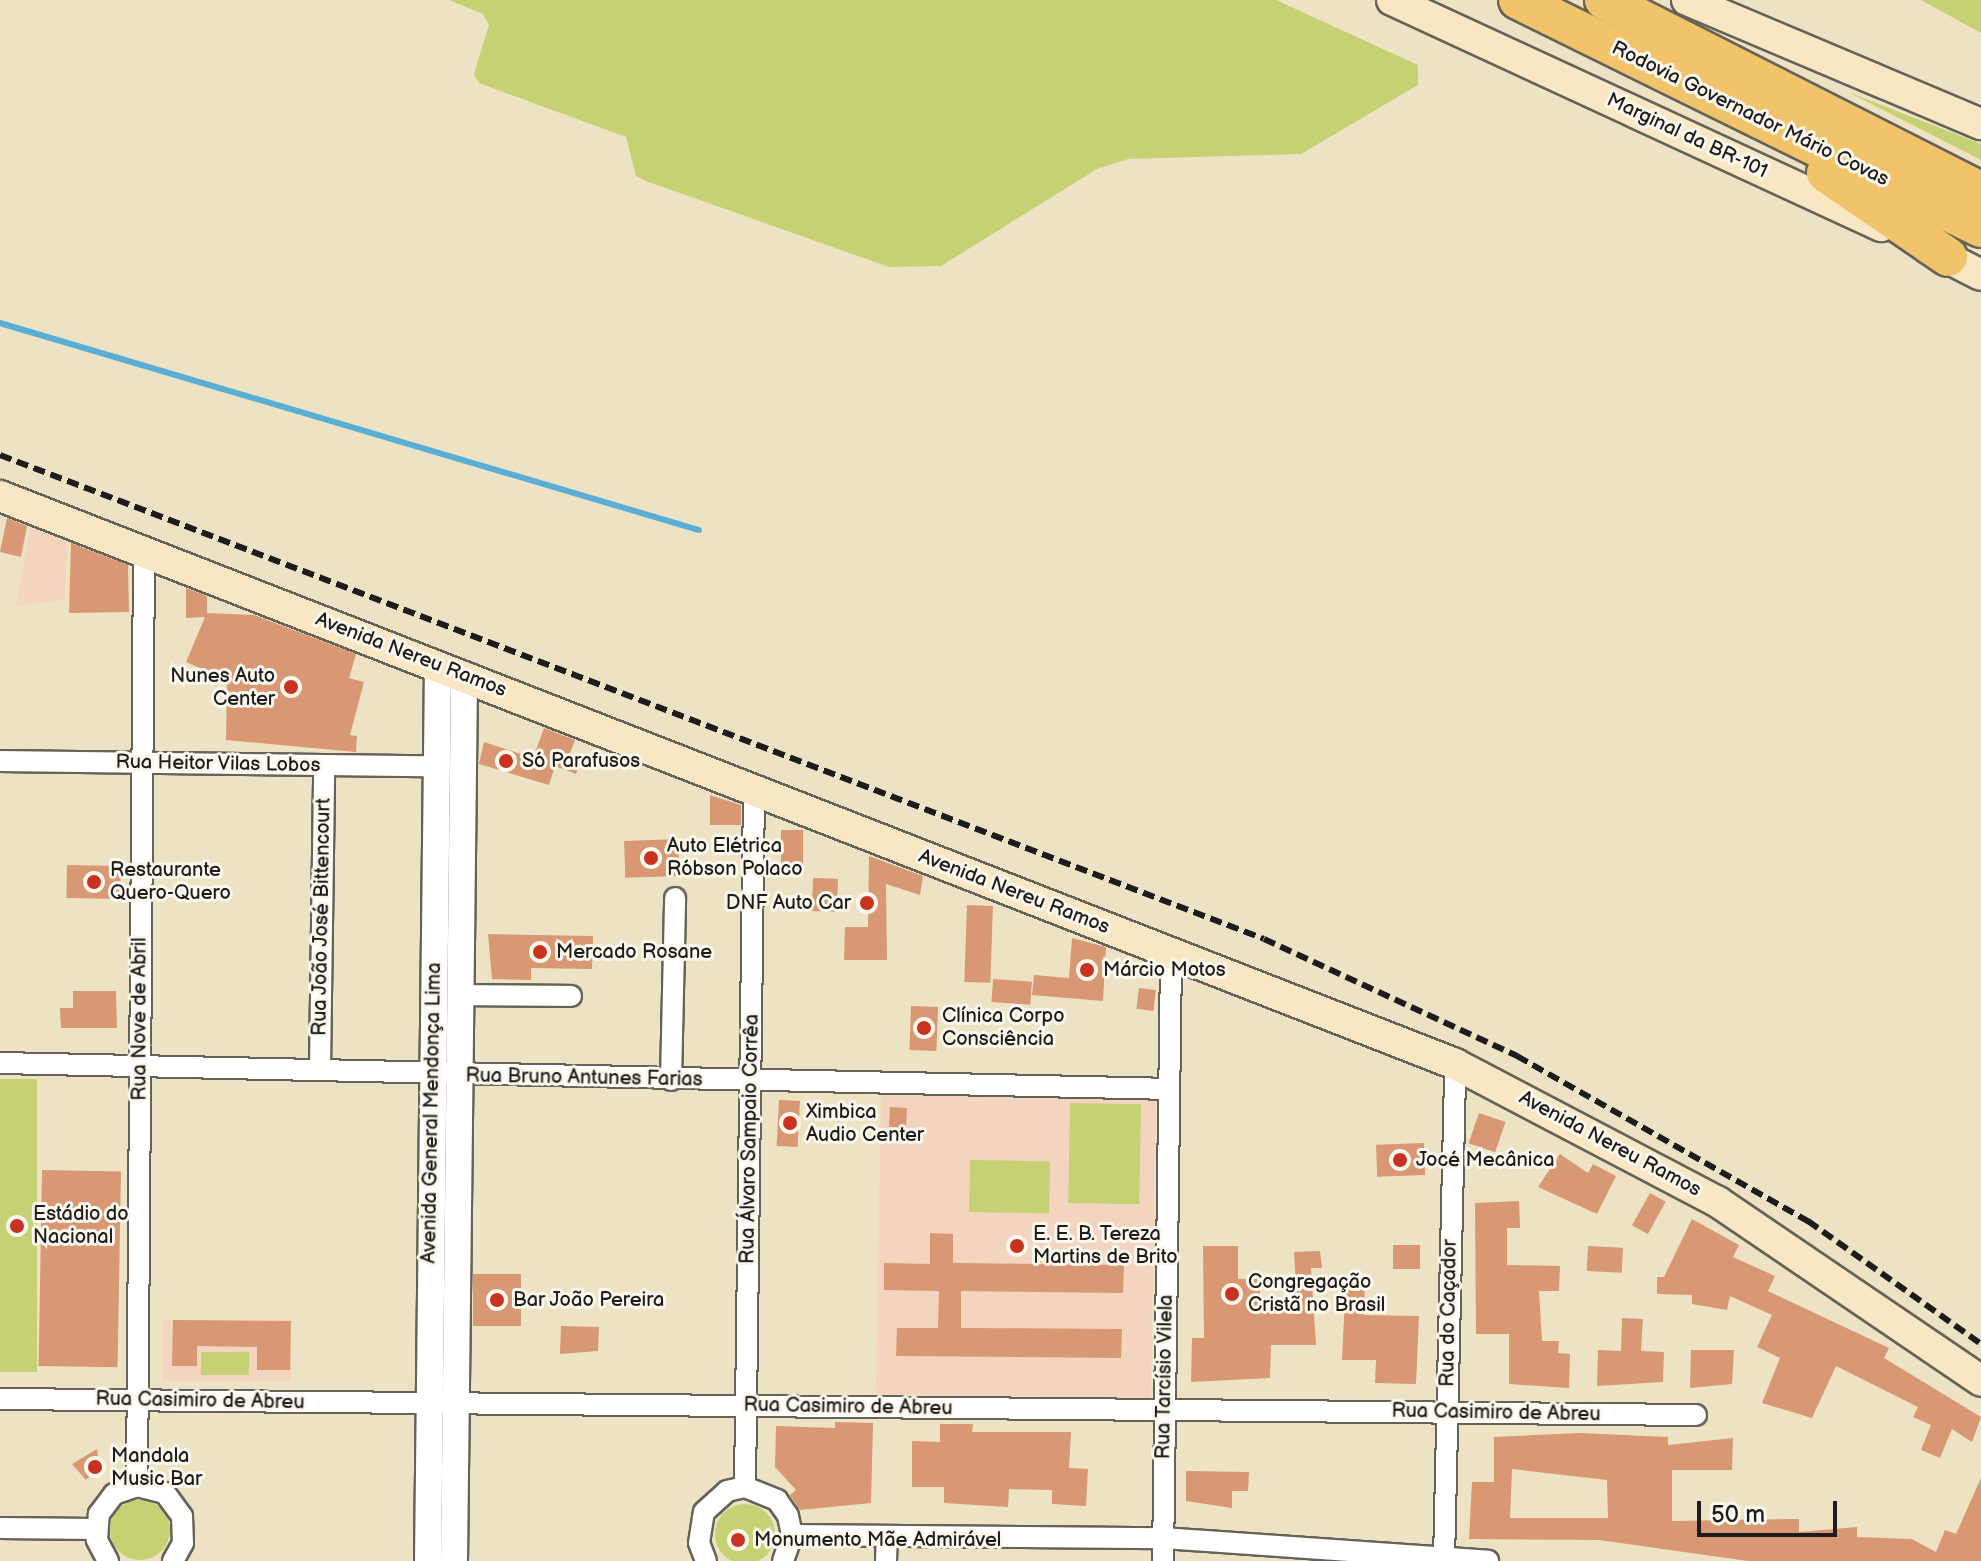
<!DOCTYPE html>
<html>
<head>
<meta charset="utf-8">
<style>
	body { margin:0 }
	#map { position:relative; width:1981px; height:1561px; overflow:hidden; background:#ede3c4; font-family:"Balsamiq Sans",sans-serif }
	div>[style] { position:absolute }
	.built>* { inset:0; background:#f3d4bf; transform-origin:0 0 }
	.green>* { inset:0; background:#c5d173; transform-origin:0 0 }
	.round { border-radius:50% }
	.stream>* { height:6px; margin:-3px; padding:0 3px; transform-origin:3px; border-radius:3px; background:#59aed5 }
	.building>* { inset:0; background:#d79873; transform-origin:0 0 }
	.roads { filter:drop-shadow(2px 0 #656257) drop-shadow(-2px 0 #656257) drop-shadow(0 2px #656257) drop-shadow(0 -2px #656257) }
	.minor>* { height:20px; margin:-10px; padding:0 10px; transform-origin:10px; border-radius:10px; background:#fff }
	.tertiary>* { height:26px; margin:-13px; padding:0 13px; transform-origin:13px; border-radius:13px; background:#fff }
	.secondary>* { height:30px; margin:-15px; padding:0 15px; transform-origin:15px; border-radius:15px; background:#f9e7c3 }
	.motorway>* { height:38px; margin:-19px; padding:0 19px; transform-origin:19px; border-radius:19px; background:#f1c36a }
	.rail>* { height:6px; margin-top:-3px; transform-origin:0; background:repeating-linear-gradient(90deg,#1c1c1c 0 12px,transparent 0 18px) }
	.dots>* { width:22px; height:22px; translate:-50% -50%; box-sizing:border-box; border:4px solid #fbf7ec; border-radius:50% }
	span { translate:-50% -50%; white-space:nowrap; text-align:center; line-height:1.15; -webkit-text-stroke:6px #fbf7ec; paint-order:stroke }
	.street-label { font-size:20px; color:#1c1c1c }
	.poi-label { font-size:20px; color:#1c1c1c }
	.right { translate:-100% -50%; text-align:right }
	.left { translate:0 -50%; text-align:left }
	.scale { position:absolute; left:1697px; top:1501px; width:140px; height:36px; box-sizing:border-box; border:4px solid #1c1c1c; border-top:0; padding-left:10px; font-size:24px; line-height:28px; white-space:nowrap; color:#1c1c1c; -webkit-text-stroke:6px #fbf7ec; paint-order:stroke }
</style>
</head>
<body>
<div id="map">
	<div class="built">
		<i style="clip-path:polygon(31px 522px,67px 535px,65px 600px,16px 606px)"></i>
		<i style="left:881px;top:1094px;width:275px;height:300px;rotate:1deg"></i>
		<i style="left:162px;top:1320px;width:129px;height:61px"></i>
	</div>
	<div class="green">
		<i style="clip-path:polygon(449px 0,1276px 0,1418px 65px,1418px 85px,1301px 154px,1128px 159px,1097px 169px,941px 266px,889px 267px,646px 181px,636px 176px,626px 137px,479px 83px,474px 74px,489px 25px,483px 14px)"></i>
		<i style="clip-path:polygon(1921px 0,1981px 0,1981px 33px)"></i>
		<i style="clip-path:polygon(1848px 92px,1981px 144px,1981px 160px)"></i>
		<i style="left:0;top:1079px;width:37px;height:293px"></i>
		<i style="left:1070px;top:1103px;width:71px;height:100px;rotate:1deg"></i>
		<i style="left:970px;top:1160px;width:80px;height:52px;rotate:1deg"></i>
		<i style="left:201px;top:1352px;width:48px;height:23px"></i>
		<i class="round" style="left:110px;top:1500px;width:60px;height:60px"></i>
		<i class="round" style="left:715px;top:1504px;width:60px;height:60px"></i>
	</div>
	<div class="stream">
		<i style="left:0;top:323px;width:729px;rotate:16.5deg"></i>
	</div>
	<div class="building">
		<i style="clip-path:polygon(7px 518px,27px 526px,21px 557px,0 552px)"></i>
		<i style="clip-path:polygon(71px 543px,128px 565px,129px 612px,69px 613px)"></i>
		<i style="clip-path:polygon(186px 588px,207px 596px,207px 613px,254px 615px,356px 654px,349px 678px,364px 682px,350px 735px,357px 736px,356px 752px,226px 740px,227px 680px,186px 662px,205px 617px,186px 618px)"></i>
		<i style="clip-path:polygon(544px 728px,575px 740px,569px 756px,581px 760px,576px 774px,555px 766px,549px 785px,479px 764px,484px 742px,533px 758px)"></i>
		<i style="clip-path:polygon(710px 795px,741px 805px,741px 825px,710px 825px)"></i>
		<i style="left:781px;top:830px;width:22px;height:40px"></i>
		<i style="left:678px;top:839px;width:37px;height:54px;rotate:88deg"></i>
		<i style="clip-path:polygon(869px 856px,923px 876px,920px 895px,886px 884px,887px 960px,844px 960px,845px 927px,868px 927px)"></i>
		<i style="left:67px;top:865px;width:54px;height:33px;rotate:1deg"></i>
		<i style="left:813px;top:878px;width:25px;height:33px;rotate:2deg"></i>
		<i style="left:967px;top:905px;width:26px;height:77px;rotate:2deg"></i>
		<i style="clip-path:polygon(488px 934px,593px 936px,592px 969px,531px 968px,531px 980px,492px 979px)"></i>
		<i style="clip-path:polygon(1072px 938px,1106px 947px,1103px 1001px,1032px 995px,1034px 975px,1069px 978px)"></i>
		<i style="left:993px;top:979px;width:39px;height:23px;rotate:4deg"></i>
		<i style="left:1139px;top:988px;width:17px;height:21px;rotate:7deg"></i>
		<i style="clip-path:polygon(73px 991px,116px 991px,117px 1028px,61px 1028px,60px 1008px,73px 1008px)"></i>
		<i style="left:911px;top:1006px;width:27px;height:44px;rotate:2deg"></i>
		<i style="left:779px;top:1100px;width:21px;height:46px;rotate:3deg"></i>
		<i style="left:890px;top:1107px;width:17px;height:30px;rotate:3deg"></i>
		<i style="left:1479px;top:1113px;width:28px;height:32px;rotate:19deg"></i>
		<i style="left:1424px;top:1143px;width:32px;height:48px;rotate:88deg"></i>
		<i style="clip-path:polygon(1560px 1154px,1588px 1173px,1593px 1164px,1616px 1176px,1597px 1214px,1538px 1187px)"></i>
		<i style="left:42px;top:1170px;width:79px;height:196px;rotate:1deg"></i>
		<i style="left:1650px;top:1193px;width:18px;height:37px;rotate:29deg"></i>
		<i style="clip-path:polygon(1519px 1201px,1520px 1228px,1507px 1228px,1507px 1265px,1560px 1266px,1559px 1291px,1539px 1291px,1542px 1341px,1559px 1341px,1558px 1353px,1570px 1354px,1569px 1388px,1509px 1384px,1509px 1334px,1476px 1334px,1475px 1203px)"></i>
		<i style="clip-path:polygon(1692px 1219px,1739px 1245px,1733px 1257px,1775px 1276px,1768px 1291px,1889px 1348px,1884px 1358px,1981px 1417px,1972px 1442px,1952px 1429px,1940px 1458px,1921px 1450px,1931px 1425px,1913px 1417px,1918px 1407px,1836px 1366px,1812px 1418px,1762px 1403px,1780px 1358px,1757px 1347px,1772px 1315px,1730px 1296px,1727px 1310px,1692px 1304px,1692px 1295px,1657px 1294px,1657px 1277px,1664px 1277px)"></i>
		<i style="clip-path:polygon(930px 1233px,953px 1234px,953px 1263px,1124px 1265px,1123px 1293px,961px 1291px,961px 1328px,1122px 1329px,1121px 1358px,896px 1356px,897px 1328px,938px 1328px,939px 1291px,884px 1290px,884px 1263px,930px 1264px)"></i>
		<i style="left:1393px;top:1245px;width:27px;height:24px"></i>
		<i style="clip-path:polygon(1203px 1246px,1238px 1246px,1238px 1279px,1260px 1279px,1260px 1302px,1297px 1302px,1294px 1252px,1320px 1251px,1322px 1268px,1311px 1268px,1316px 1345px,1271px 1345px,1270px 1378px,1191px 1382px,1192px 1338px,1204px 1338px)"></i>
		<i style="left:1588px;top:1246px;width:35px;height:25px;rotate:3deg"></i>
		<i style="left:473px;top:1274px;width:48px;height:52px"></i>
		<i style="clip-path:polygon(1346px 1276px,1365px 1277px,1364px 1315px,1419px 1316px,1416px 1384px,1375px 1383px,1376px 1360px,1342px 1360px)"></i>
		<i style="clip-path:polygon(1622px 1318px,1643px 1319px,1641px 1351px,1664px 1352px,1663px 1382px,1597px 1386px,1598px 1350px,1621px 1351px)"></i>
		<i style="clip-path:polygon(173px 1320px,291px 1321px,290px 1370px,257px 1370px,257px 1347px,197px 1346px,197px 1366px,172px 1366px)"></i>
		<i style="clip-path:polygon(561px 1326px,599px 1327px,598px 1351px,560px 1354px)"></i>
		<i style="clip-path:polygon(1691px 1350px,1734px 1350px,1732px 1384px,1690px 1388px)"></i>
		<i style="clip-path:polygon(835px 1422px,873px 1423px,871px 1503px,800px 1510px,790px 1495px,796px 1490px,775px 1467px,776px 1426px,835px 1428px)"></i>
		<i style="clip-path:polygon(940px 1424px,973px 1424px,972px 1432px,1071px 1432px,1069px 1468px,1088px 1469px,1086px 1506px,1052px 1504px,1052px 1490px,1009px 1489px,1008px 1507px,944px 1503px,944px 1487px,912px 1487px,912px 1441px,940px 1442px)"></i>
		<i style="clip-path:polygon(evenodd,1580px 1433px,1668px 1437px,1668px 1445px,1733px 1438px,1732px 1470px,1672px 1470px,1672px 1521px,1799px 1519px,1799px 1532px,1857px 1527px,1857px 1537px,1912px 1539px,1936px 1552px,1945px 1530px,1956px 1534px,1981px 1478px,1981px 1561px,1748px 1561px,1599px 1540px,1469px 1539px,1472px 1482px,1494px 1482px,1494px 1437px,1580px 1433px,1512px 1469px,1607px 1480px,1608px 1518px,1510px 1518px,1512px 1469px)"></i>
		<i style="clip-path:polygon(97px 1449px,99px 1467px,86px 1480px,72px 1464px)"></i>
		<i style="clip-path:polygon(1186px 1471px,1249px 1472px,1248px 1491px,1232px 1491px,1232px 1508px,1186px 1501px)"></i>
	</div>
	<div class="roads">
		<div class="minor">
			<i style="left:0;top:761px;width:436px;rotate:0.7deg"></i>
			<i style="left:460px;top:995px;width:111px;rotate:0.5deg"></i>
			<i style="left:0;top:1063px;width:1169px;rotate:1.27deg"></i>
			<i style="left:320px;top:1068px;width:303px;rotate:-89.2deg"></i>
			<i style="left:671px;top:1080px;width:182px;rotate:-88.7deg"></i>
			<i style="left:0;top:1399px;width:1696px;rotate:0.54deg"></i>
			<i style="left:137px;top:1486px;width:935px;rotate:-89.57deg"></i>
			<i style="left:745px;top:1487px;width:696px;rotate:-89.26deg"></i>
			<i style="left:0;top:1528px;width:95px;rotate:0.6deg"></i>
			<i style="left:792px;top:1535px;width:371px;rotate:0.5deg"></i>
			<i style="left:1163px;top:1538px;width:326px;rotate:4deg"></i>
			<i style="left:108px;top:1561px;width:24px;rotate:-118deg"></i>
			<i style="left:97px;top:1540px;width:26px;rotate:-86deg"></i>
			<i style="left:99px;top:1514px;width:25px;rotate:-53deg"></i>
			<i style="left:114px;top:1494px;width:24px;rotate:-19deg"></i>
			<i style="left:137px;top:1486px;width:29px;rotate:14deg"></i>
			<i style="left:165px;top:1493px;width:29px;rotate:54deg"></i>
			<i style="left:182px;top:1516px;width:27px;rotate:88deg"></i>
			<i style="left:183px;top:1543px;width:21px;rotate:119deg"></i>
			<i style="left:706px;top:1561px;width:19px;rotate:-111deg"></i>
			<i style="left:699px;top:1543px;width:31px;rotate:-81deg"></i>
			<i style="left:704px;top:1512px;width:31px;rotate:-42deg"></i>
			<i style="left:727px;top:1491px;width:18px;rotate:-13deg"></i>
			<i style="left:745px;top:1487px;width:35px;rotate:22deg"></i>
			<i style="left:777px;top:1500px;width:19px;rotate:55deg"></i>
			<i style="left:788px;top:1516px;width:19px;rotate:78deg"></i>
			<i style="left:792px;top:1535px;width:28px;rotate:109deg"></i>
			<i style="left:886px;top:1561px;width:25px;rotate:-88deg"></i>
			<i style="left:1163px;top:1561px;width:607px;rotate:-89.24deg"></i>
			<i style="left:1444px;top:1561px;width:497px;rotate:-88.7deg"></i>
		</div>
		<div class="tertiary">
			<i style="left:428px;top:1561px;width:896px;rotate:-89.36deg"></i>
			<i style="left:454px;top:1561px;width:886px;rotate:-89.35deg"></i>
		</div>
		<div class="secondary">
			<i style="left:1392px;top:0;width:539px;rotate:24.8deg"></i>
			<i style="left:1687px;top:0;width:319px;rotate:22.9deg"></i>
			<i style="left:1928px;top:248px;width:59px;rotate:27deg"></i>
			<i style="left:0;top:496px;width:1562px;rotate:21.32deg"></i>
			<i style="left:1455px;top:1064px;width:297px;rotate:27.7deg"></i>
			<i style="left:1718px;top:1202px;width:318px;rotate:34.2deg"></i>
		</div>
		<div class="motorway">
			<i style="left:1518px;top:0;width:516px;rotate:26.22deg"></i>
			<i style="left:1604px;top:0;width:423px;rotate:26.9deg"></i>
			<i style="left:1826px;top:173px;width:148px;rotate:34.5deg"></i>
		</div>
	</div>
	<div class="rail">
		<i style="left:0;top:455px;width:1353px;rotate:20.95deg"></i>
		<i style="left:1264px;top:939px;width:279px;rotate:24.8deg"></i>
		<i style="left:1517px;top:1056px;width:335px;rotate:29.6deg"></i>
		<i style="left:1808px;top:1221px;width:212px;rotate:35.4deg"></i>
	</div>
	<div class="dots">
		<i style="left:291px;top:687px;background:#c8321e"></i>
		<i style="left:506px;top:761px;background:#c8321e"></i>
		<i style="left:651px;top:858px;background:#c8321e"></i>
		<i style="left:94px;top:882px;background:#c8321e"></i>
		<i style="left:867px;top:903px;background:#c8321e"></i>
		<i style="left:540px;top:952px;background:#c8321e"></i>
		<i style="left:1087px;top:970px;background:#c8321e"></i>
		<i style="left:924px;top:1028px;background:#c8321e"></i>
		<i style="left:790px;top:1123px;background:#c8321e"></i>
		<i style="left:1400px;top:1160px;background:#c8321e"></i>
		<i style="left:17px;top:1226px;background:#c8321e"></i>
		<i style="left:1017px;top:1246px;background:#c8321e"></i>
		<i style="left:1232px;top:1294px;background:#c8321e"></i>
		<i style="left:497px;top:1300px;background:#c8321e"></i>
		<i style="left:95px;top:1467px;background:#c8321e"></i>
		<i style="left:738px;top:1540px;background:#c8321e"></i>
	</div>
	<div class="street-label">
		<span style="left:1750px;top:114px;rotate:26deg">Rodovia Governador Mário Covas</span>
		<span style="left:1687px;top:136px;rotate:25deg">Marginal da BR-101</span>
		<span style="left:411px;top:655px;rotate:21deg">Avenida Nereu Ramos</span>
		<span style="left:218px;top:764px;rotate:1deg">Rua Heitor Vilas Lobos</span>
		<span style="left:1014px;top:892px;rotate:21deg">Avenida Nereu Ramos</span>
		<span style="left:322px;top:917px;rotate:-89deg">Rua João José Bittencourt</span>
		<span style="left:140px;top:1019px;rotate:-90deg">Rua Nove de Abril</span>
		<span style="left:584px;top:1078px;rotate:1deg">Rua Bruno Antunes Farias</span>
		<span style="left:432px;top:1113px;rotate:-89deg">Avenida General Mendonça Lima</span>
		<span style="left:750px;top:1139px;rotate:-89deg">Rua Álvaro Sampaio Corrêa</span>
		<span style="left:1610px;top:1144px;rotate:28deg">Avenida Nereu Ramos</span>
		<span style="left:1449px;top:1313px;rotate:-89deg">Rua do Caçador</span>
		<span style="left:1165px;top:1377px;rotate:-89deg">Rua Tarcísio Vilela</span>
		<span style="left:200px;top:1401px;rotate:1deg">Rua Casimiro de Abreu</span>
		<span style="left:848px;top:1407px;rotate:1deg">Rua Casimiro de Abreu</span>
		<span style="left:1496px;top:1413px;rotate:1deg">Rua Casimiro de Abreu</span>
	</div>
	<div class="poi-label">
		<span class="right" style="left:275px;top:688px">Nunes Auto<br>Center</span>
		<span class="left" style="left:522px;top:761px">Só Parafusos</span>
		<span class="left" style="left:667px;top:858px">Auto Elétrica<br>Róbson Polaco</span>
		<span class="left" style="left:110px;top:882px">Restaurante<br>Quero-Quero</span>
		<span class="right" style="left:851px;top:903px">DNF Auto Car</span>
		<span class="left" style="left:556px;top:952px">Mercado Rosane</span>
		<span class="left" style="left:1103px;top:970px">Márcio Motos</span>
		<span class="left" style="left:942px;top:1028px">Clínica Corpo<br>Consciência</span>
		<span class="left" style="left:806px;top:1124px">Ximbica<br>Audio Center</span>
		<span class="left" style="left:1416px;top:1160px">Jocé Mecânica</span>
		<span class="left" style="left:33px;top:1226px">Estádio do<br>Nacional</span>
		<span class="left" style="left:1033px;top:1246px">E. E. B. Tereza<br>Martins de Brito</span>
		<span class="left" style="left:1248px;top:1294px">Congregação<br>Cristã no Brasil</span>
		<span class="left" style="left:513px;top:1300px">Bar João Pereira</span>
		<span class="left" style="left:111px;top:1468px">Mandala<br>Music Bar</span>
		<span class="left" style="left:754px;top:1540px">Monumento Mãe Admirável</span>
	</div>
	<div class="scale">50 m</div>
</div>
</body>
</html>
